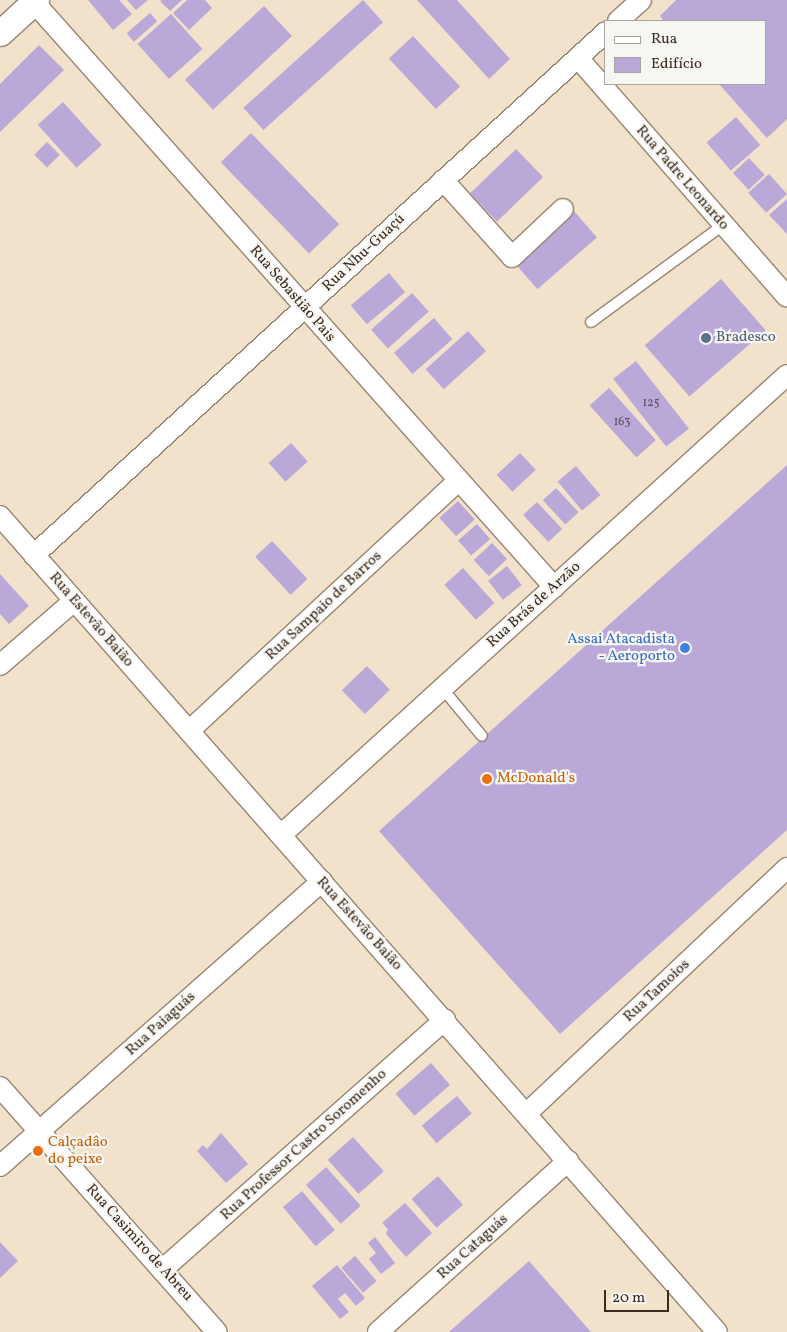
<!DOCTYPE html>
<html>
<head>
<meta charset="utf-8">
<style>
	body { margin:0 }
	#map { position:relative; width:787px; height:1332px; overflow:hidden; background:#f3e2cb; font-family:Vollkorn,serif }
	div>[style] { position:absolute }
	.building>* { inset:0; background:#b9a8d8; transform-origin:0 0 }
	.roads { filter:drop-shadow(1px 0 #978674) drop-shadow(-1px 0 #978674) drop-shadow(0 1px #978674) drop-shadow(0 -1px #978674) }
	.service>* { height:10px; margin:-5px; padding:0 5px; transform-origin:5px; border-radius:5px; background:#fff }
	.minor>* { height:20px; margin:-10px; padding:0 10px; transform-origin:10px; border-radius:10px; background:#fff }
	.tertiary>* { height:25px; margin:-12.5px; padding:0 12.5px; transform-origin:12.5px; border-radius:12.5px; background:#fff }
	.dots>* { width:14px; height:14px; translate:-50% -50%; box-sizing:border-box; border:2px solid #f6f6f2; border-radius:50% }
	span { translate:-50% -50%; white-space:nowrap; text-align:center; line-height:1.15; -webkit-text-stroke:4.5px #f6f6f2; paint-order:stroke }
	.number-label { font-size:12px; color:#5a4a4c }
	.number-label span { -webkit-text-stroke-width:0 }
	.street-label { font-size:15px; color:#3b2a1e }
	.service-label { font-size:15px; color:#4e5e75 }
	.left { translate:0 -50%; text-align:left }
	.shop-label { font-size:15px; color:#366cbe }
	.right { translate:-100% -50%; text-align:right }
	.food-label { font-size:15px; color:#c56008 }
	.legend { position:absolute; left:604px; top:20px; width:162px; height:65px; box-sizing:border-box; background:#f6f6f2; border:1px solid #aba49d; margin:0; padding:6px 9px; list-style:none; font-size:15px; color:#3b2a1e }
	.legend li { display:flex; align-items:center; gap:10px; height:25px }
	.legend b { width:25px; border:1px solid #aba49d }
	.scale { position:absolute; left:604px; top:1290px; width:65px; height:22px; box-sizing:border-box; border:2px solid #3b2a1e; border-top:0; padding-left:6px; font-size:15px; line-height:18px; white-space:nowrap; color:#3b2a1e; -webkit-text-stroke:4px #f6f6f2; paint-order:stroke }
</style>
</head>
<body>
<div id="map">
	<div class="building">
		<i style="clip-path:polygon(88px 0,119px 0,132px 14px,113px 30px)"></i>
		<i style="clip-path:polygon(127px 0,148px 0,136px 10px)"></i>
		<i style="clip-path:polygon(182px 0,170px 11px,160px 1px,162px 0)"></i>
		<i style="clip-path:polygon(187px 0,205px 0,212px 8px,189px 30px,173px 13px)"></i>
		<i style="left:363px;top:0;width:30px;height:161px;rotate:48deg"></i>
		<i style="clip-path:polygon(417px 0,457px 0,510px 59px,489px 79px)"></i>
		<i style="clip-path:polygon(676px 0,787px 0,787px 119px,767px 138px,719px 84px,766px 84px,766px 21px,664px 21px,660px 16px)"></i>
		<i style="left:264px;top:6px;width:41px;height:108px;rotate:47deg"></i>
		<i style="left:150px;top:13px;width:11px;height:31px;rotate:49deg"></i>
		<i style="left:171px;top:14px;width:47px;height:45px;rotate:48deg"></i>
		<i style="left:413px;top:36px;width:69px;height:33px;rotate:47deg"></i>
		<i style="clip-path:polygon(39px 45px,64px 70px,0 132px,0 84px)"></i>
		<i style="left:63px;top:102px;width:58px;height:34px;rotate:48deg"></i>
		<i style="left:736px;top:117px;width:37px;height:39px;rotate:49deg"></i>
		<i style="left:251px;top:133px;width:127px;height:42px;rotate:46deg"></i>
		<i style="left:47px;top:142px;width:18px;height:18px;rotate:45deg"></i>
		<i style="left:516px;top:149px;width:39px;height:64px;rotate:46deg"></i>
		<i style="left:749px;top:158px;width:23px;height:22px;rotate:47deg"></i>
		<i style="left:769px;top:174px;width:27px;height:28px;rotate:48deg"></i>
		<i style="clip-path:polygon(787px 199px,787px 234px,769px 215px)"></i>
		<i style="left:574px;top:211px;width:35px;height:79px;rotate:49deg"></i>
		<i style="left:389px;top:273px;width:25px;height:50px;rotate:50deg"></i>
		<i style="left:721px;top:279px;width:68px;height:101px;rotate:49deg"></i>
		<i style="left:412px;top:293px;width:25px;height:55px;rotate:48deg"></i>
		<i style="left:434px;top:318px;width:28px;height:53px;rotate:49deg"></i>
		<i style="left:468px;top:331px;width:27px;height:57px;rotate:48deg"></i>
		<i style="left:636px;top:361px;width:86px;height:29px;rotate:52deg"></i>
		<i style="left:609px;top:388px;width:70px;height:26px;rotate:48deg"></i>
		<i style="left:291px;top:443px;width:25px;height:30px;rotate:48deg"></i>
		<i style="left:520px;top:453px;width:23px;height:32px;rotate:47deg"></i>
		<i style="clip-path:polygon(787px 465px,787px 830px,560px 1034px,379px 831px)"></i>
		<i style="left:576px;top:466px;width:38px;height:24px;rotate:50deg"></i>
		<i style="left:556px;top:488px;width:33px;height:18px;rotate:47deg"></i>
		<i style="left:458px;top:501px;width:25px;height:25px;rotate:48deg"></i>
		<i style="left:537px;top:502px;width:37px;height:19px;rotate:47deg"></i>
		<i style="left:477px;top:524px;width:20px;height:25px;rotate:49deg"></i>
		<i style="left:272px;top:541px;width:52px;height:23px;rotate:47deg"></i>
		<i style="left:492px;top:543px;width:22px;height:25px;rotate:47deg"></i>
		<i style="left:507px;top:566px;width:24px;height:24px;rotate:52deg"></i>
		<i style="left:463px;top:568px;width:47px;height:25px;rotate:48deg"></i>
		<i style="clip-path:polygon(0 574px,29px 606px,9px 624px,0 614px)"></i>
		<i style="left:367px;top:666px;width:33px;height:35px;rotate:46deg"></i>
		<i style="left:431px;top:1063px;width:29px;height:47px;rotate:49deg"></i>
		<i style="left:457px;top:1096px;width:23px;height:46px;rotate:50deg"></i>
		<i style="clip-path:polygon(221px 1133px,248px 1164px,226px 1183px,197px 1151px,203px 1145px,207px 1149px)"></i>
		<i style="left:353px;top:1137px;width:46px;height:34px;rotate:48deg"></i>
		<i style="left:326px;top:1167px;width:52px;height:27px;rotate:48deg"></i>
		<i style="left:438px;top:1176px;width:38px;height:35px;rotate:49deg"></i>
		<i style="left:302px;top:1191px;width:51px;height:25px;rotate:50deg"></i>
		<i style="clip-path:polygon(405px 1203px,432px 1233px,406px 1257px,386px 1234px,388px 1229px,382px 1223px)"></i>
		<i style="clip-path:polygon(375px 1237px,395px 1263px,381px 1274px,369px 1259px,376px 1253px,368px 1243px)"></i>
		<i style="clip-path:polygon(0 1242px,18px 1261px,0 1278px)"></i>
		<i style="left:355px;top:1256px;width:33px;height:18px;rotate:49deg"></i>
		<i style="clip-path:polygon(529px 1261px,591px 1332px,449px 1332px)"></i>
		<i style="clip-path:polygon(337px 1265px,365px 1298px,356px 1306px,345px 1293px,338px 1299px,349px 1312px,340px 1319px,312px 1286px)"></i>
	</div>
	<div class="roads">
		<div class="service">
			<i style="left:591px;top:322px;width:164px;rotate:-36.3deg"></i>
			<i style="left:442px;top:688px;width:62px;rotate:50.2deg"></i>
		</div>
		<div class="minor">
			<i style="left:32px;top:0;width:786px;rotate:48.35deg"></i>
			<i style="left:618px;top:21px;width:31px;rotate:-42deg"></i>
			<i style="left:578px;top:58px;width:317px;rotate:48.8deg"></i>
			<i style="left:443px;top:180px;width:103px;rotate:48.1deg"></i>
			<i style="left:512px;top:257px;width:70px;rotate:-43.3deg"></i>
			<i style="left:0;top:516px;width:1086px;rotate:48.69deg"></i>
			<i style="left:34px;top:555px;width:775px;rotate:-42.44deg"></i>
			<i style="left:0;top:665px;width:98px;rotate:-40.9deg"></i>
			<i style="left:189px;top:731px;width:367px;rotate:-42.9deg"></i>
			<i style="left:281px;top:835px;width:684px;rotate:-42.27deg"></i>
			<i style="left:0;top:1087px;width:327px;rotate:48.5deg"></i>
			<i style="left:526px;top:1114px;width:359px;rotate:-43.3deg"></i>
			<i style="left:0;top:1166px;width:430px;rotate:-41.5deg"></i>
			<i style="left:162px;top:1270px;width:378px;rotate:-41.5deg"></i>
			<i style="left:378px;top:1332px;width:256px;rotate:-42deg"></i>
		</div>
		<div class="tertiary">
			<i style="left:0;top:33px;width:49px;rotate:-42.5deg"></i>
		</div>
	</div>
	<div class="dots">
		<i style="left:706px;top:338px;background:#5c6f8a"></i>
		<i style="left:685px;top:648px;background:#3f7fe0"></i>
		<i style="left:487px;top:779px;background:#e8710a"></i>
		<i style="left:38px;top:1151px;background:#e8710a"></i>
	</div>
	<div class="number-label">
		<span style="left:651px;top:404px">125</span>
		<span style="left:622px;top:423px">163</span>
	</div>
	<div class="street-label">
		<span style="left:682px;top:178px;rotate:49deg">Rua Padre Leonardo</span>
		<span style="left:364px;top:253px;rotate:-43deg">Rua Nhu-Guaçú</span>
		<span style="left:292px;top:294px;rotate:49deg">Rua Sebastião Pais</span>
		<span style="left:534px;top:605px;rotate:-42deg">Rua Brás de Arzão</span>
		<span style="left:324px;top:606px;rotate:-43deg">Rua Sampaio de Barros</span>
		<span style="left:91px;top:620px;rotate:49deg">Rua Estevão Baião</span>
		<span style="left:359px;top:924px;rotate:48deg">Rua Estevão Baião</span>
		<span style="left:657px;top:991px;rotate:-43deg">Rua Tamoios</span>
		<span style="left:161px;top:1024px;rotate:-42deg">Rua Paiaguás</span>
		<span style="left:304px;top:1145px;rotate:-42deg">Rua Professor Castro Soromenho</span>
		<span style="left:139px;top:1243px;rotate:48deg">Rua Casimiro de Abreu</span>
		<span style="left:473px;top:1247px;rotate:-42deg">Rua Cataguás</span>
	</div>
	<div class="service-label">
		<span class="left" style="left:716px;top:338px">Bradesco</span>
	</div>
	<div class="shop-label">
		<span class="right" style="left:675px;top:648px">Assai Atacadista<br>- Aeroporto</span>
	</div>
	<div class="food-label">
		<span class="left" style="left:497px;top:779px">McDonald's</span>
		<span class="left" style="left:48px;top:1151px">Calçadâo<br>do peixe</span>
	</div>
	<ul class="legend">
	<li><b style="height:6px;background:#fff"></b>Rua</li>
	<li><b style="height:14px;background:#b9a8d8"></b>Edifício</li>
	</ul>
	<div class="scale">20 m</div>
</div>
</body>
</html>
